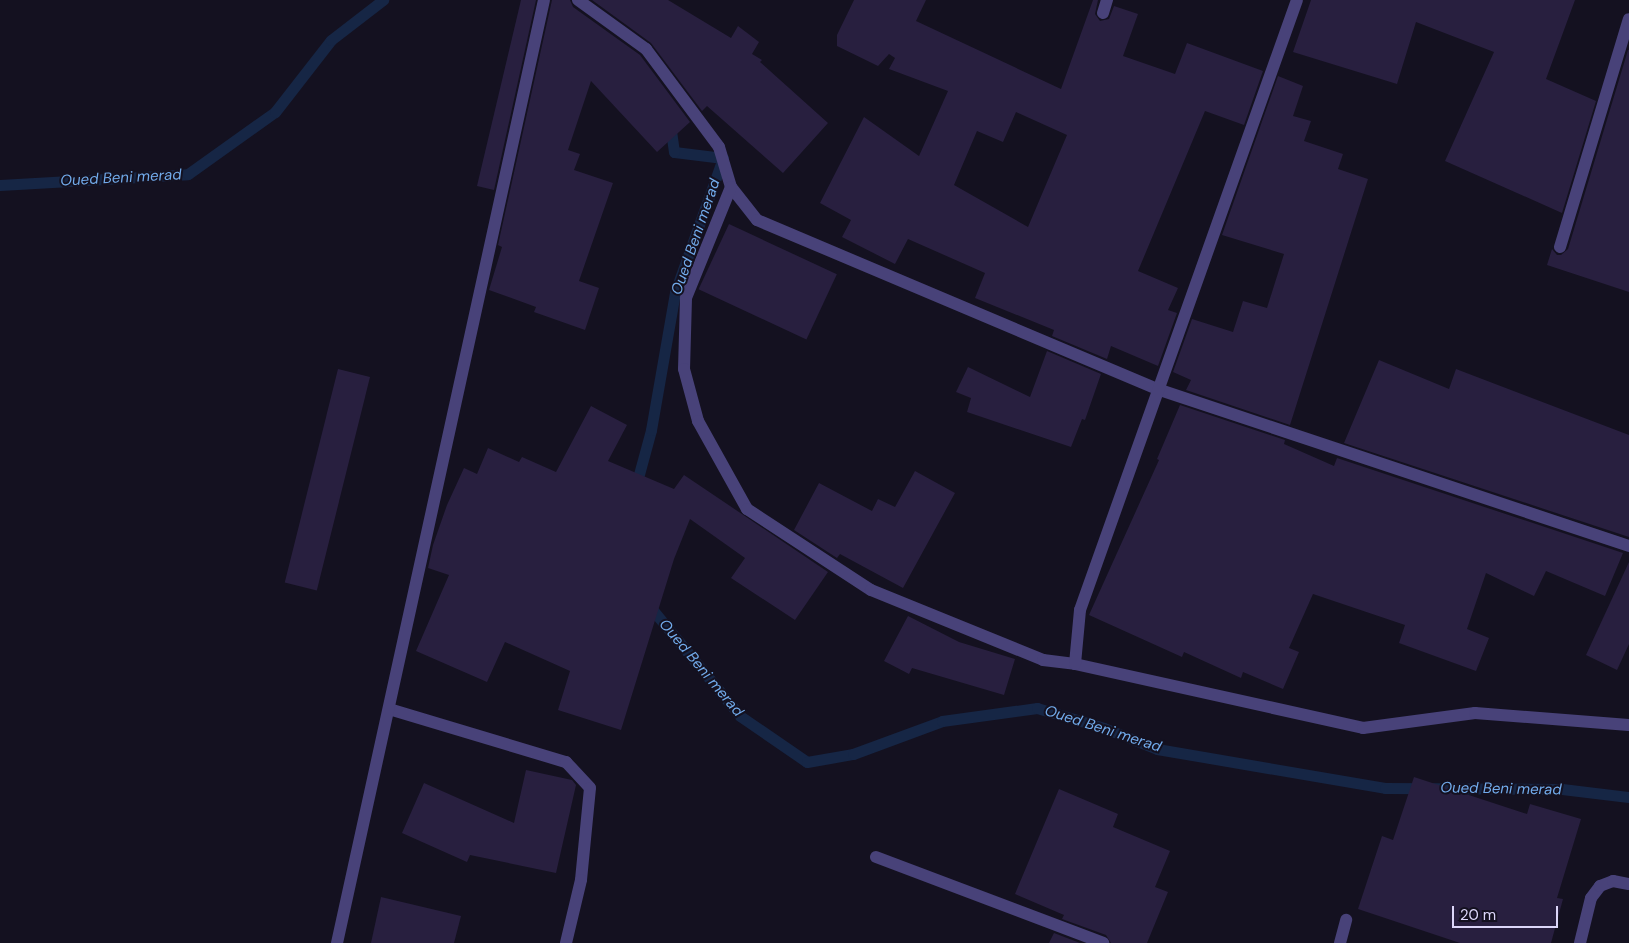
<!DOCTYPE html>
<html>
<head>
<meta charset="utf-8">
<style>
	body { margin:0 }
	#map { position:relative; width:1629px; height:943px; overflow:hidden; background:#141120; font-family:"DM Sans",sans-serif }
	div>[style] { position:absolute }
	.stream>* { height:11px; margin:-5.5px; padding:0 5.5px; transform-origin:5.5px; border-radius:5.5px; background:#162645 }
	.building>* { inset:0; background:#281f3f; transform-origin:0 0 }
	.minor>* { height:12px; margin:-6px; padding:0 6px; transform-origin:6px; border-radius:6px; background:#484279 }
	span { translate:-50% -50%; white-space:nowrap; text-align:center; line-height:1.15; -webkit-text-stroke:4px #141120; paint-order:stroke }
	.water-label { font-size:15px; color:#72abeb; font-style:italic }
	.scale { position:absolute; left:1452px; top:906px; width:106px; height:22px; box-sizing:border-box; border:2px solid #dcd6f9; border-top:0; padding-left:6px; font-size:15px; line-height:18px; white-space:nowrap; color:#dcd6f9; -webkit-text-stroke:4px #141120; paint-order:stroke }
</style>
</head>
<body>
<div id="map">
	<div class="stream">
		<i style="left:0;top:185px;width:188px;rotate:-3.3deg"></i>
		<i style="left:188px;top:174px;width:107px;rotate:-35.5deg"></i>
		<i style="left:275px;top:112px;width:91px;rotate:-52.1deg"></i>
		<i style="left:331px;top:40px;width:66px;rotate:-37.6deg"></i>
		<i style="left:635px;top:489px;width:61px;rotate:-74.8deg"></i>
		<i style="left:651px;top:430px;width:140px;rotate:-80.1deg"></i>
		<i style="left:675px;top:292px;width:142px;rotate:-70.3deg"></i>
		<i style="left:723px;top:158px;width:49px;rotate:-173deg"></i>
		<i style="left:674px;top:152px;width:28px;rotate:-98deg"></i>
		<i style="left:647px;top:603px;width:146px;rotate:50.5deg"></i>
		<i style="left:740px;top:716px;width:81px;rotate:34.5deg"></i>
		<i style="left:807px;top:762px;width:47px;rotate:-9.9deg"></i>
		<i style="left:853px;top:754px;width:95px;rotate:-20.3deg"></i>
		<i style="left:942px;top:721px;width:96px;rotate:-7.8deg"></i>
		<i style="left:1037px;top:708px;width:70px;rotate:16.6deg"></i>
		<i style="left:1104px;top:728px;width:57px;rotate:21.6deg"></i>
		<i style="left:1157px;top:749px;width:231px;rotate:9.7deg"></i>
		<i style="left:1385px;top:788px;width:177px;rotate:0.3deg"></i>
		<i style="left:1562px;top:789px;width:67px;rotate:6.8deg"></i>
	</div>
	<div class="building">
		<i style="clip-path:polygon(521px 0,536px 0,494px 190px,477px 186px)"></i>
		<i style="clip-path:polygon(552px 0,570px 0,573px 7px,640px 55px,690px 122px,657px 152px,591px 81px,568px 150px,580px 154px,574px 170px,613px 183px,579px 281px,599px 288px,585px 330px,534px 312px,536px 307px,489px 290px,502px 247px,498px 245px)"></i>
		<i style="clip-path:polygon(592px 0,668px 0,731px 38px,738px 26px,759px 42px,752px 54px,762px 60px,760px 62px,828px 123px,783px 173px,707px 106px,702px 111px,651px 43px)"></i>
		<i style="clip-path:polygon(evenodd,854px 0,926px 0,916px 21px,1061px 89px,1093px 0,1098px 0,1095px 14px,1100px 21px,1109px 19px,1114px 6px,1138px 14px,1123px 56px,1175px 74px,1187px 43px,1263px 71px,1244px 125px,1205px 111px,1138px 271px,1178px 288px,1168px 310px,1177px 313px,1158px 366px,1111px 346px,1107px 359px,1052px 336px,1054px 330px,975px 298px,985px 273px,908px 239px,895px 264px,842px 237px,851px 220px,820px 203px,864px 117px,919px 156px,948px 91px,889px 69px,895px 58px,889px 54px,878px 66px,837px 46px,837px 35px,854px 0,1016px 112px,1067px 135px,1028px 227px,954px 185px,977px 131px,1003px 142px,1016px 112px)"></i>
		<i style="clip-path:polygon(1311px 0,1575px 0,1546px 79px,1596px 101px,1562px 213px,1445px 161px,1494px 52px,1416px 22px,1397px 84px,1293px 52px)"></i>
		<i style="clip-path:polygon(1628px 50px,1629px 50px,1629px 292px,1547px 265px,1552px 249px,1557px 255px,1561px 255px,1568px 249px)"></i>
		<i style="clip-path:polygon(1278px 76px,1303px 86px,1293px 116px,1311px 121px,1304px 141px,1343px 154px,1338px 169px,1368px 179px,1290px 425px,1186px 390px,1191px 380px,1173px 372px,1192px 319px,1233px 332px,1243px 301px,1267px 308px,1284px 254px,1222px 235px)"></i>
		<i style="left:729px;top:224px;width:119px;height:72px;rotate:25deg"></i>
		<i style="clip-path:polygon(1047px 351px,1101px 374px,1085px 420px,1082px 419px,1071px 447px,967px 412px,971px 398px,956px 392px,968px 367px,1030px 397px)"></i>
		<i style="clip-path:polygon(1379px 360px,1449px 389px,1456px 369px,1629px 435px,1629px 537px,1344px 443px)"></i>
		<i style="left:338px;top:369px;width:33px;height:220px;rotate:14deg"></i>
		<i style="clip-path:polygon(1180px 405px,1285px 440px,1284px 444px,1334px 466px,1337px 458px,1623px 553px,1605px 596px,1546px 571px,1534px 596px,1486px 573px,1467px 629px,1489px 638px,1476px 671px,1399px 643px,1405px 625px,1313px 594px,1289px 648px,1299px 652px,1283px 689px,1243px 672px,1241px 678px,1184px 652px,1182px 657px,1089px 615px,1159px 460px,1157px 459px)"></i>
		<i style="clip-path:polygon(591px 406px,627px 425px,608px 461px,674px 489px,684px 475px,828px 572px,795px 620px,731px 578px,745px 558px,690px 519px,674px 559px,621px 730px,558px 710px,570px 671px,505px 642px,487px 682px,416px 651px,449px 575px,428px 568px,433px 545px,447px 505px,464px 468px,477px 474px,488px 448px,519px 462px,522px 457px,556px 472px)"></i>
		<i style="clip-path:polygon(915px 471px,955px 493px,903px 588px,840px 554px,837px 558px,794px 530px,819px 483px,872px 511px,878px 499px,895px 507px)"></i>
		<i style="clip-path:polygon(1629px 562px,1629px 644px,1617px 670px,1586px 655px)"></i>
		<i style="clip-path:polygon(908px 616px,959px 642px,1015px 659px,1004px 695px,912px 668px,909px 674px,884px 661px)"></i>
		<i style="clip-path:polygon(526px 770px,572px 780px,576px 785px,556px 873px,470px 855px,467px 862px,402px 833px,424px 783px,514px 823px)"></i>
		<i style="clip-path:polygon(1414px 777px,1527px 814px,1530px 804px,1581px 819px,1557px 898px,1563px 899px,1551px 943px,1460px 943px,1358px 909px,1382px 836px,1393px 840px)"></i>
		<i style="clip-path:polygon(1059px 789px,1118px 814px,1113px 827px,1170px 851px,1155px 887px,1168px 892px,1147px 943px,1111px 943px,1106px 935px,1062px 919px,1064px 915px,1015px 894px)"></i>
		<i style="clip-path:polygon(381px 897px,461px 916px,454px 943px,371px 943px)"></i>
		<i style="clip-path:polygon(1054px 933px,1080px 943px,1049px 943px)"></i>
	</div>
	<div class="minor">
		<i style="left:578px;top:0;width:84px;rotate:35.8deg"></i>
		<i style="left:646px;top:49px;width:122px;rotate:53.3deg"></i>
		<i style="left:719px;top:147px;width:42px;rotate:73.3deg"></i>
		<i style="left:731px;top:187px;width:42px;rotate:51.8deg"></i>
		<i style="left:757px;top:220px;width:437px;rotate:22.9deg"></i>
		<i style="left:1160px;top:390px;width:494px;rotate:18.4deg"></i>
		<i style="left:1103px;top:13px;width:14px;rotate:-73deg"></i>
		<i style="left:731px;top:187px;width:120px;rotate:112.1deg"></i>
		<i style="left:686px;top:298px;width:71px;rotate:91.6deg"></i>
		<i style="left:684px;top:369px;width:54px;rotate:74.9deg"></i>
		<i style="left:698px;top:421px;width:101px;rotate:60.9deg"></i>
		<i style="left:747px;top:509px;width:148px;rotate:33.2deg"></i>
		<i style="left:871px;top:590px;width:186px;rotate:22.1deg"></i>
		<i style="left:1043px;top:660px;width:32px;rotate:7deg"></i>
		<i style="left:1075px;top:664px;width:295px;rotate:12.5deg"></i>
		<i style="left:1363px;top:728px;width:113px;rotate:-7.6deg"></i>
		<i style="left:1475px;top:713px;width:154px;rotate:4.5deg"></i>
		<i style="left:1560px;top:247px;width:238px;rotate:-73.2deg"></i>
		<i style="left:1075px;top:664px;width:54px;rotate:-84.7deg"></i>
		<i style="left:1080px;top:610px;width:647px;rotate:-70.42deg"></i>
		<i style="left:389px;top:709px;width:185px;rotate:16.7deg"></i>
		<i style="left:566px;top:762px;width:35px;rotate:47deg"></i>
		<i style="left:590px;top:788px;width:92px;rotate:95.6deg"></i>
		<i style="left:581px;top:880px;width:65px;rotate:103.4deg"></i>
		<i style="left:876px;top:857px;width:243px;rotate:20.7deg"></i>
		<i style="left:337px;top:943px;width:965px;rotate:-77.62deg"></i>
		<i style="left:1340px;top:943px;width:24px;rotate:-75deg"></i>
		<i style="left:1580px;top:943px;width:46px;rotate:-76.3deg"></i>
		<i style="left:1591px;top:898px;width:15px;rotate:-53deg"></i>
		<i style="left:1600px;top:886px;width:14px;rotate:-21deg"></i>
		<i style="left:1613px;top:881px;width:16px;rotate:11deg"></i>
	</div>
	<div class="water-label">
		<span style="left:121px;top:178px;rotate:-3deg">Oued Beni merad</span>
		<span style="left:696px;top:237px;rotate:-71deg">Oued Beni merad</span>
		<span style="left:701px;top:668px;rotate:50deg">Oued Beni merad</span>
		<span style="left:1103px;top:729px;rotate:18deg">Oued Beni merad</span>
		<span style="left:1501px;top:789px;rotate:1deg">Oued Beni merad</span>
	</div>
	<div class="scale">20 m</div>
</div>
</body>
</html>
